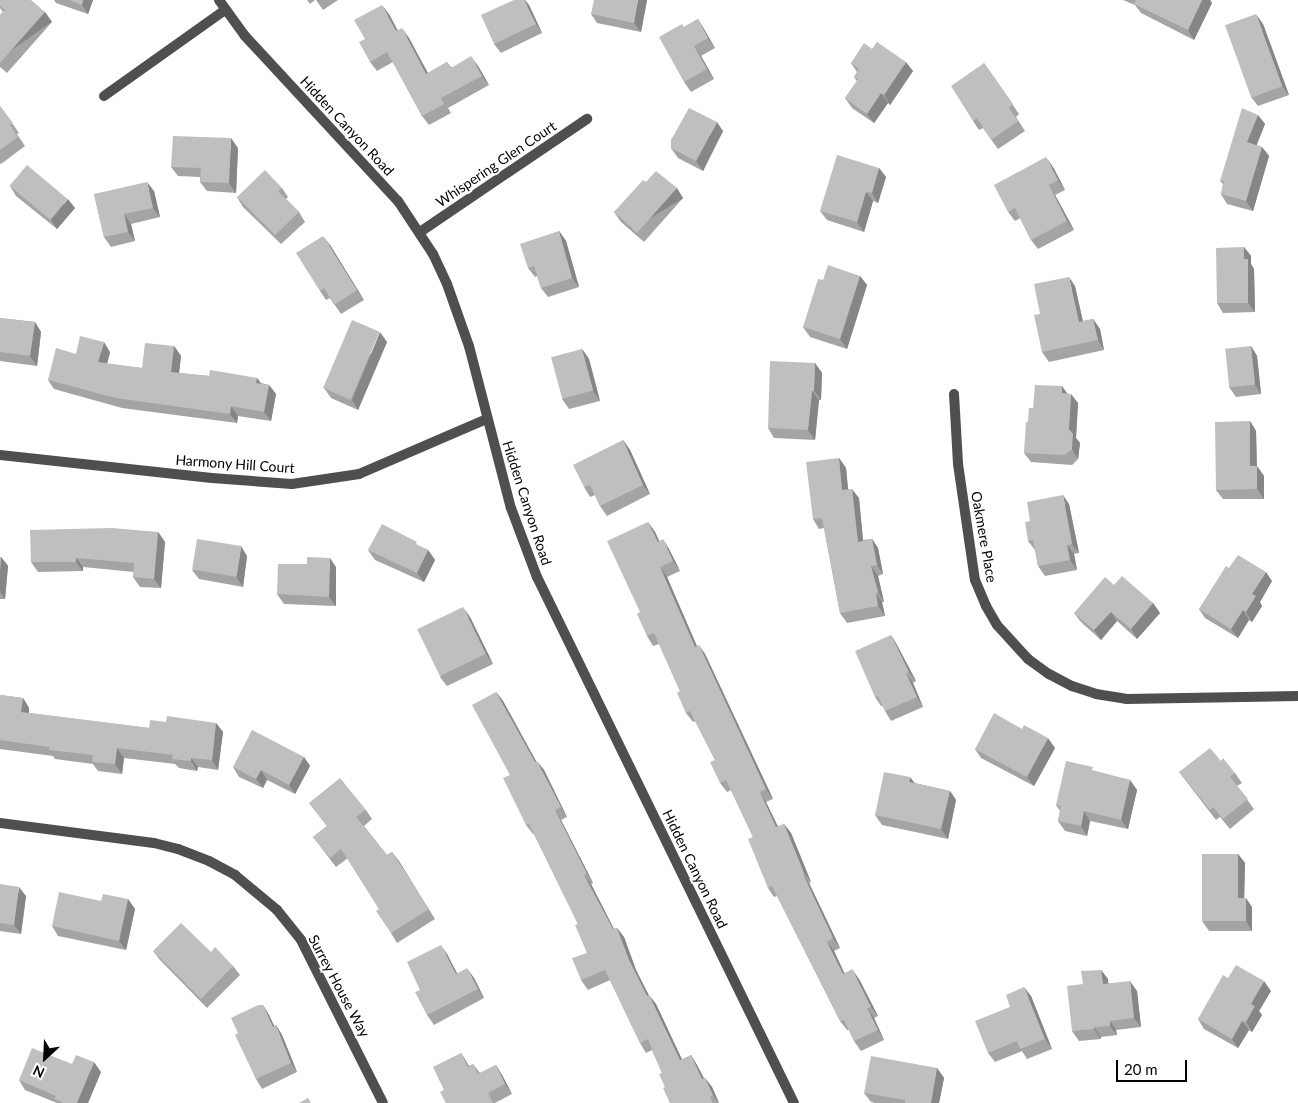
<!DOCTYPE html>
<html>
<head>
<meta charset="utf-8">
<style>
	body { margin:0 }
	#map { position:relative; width:1298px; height:1103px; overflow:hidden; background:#fff; font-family:Lato,sans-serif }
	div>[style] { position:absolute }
	.street>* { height:10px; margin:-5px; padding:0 5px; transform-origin:5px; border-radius:5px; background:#4f4f4f }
	.wall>* { inset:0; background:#a4a4a4 }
	.shaded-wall>* { inset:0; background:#868686; transform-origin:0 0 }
	.building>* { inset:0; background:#bfbfbf; transform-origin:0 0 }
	span { translate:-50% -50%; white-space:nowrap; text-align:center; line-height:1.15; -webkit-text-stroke:4px #fff; paint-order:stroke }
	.street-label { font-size:14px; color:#000 }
	.north { position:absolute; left:20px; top:1033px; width:50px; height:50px; -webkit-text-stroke:4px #fff; paint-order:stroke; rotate:205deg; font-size:14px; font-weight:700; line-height:20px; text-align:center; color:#000 }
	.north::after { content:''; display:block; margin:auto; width:18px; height:22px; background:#000; clip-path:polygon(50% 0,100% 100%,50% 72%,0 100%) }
	.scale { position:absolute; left:1116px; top:1060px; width:71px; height:22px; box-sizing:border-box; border:2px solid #000; border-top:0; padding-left:6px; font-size:15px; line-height:18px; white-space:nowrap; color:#000; -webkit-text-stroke:4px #fff; paint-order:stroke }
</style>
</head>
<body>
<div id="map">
	<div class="street">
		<i style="left:219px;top:0;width:44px;rotate:54.2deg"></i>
		<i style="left:245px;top:36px;width:225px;rotate:47.2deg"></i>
		<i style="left:398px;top:201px;width:64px;rotate:56.6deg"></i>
		<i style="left:433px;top:254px;width:33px;rotate:65deg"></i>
		<i style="left:447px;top:284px;width:66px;rotate:70.5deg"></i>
		<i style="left:469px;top:346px;width:167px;rotate:75.5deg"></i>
		<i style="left:511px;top:508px;width:74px;rotate:69.4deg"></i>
		<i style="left:537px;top:577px;width:585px;rotate:63.96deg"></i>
		<i style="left:104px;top:96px;width:148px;rotate:-35.4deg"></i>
		<i style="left:420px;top:232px;width:202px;rotate:-34.1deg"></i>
		<i style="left:954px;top:394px;width:70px;rotate:86.7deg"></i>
		<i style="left:958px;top:464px;width:117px;rotate:81.7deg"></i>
		<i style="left:975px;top:580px;width:28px;rotate:67deg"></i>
		<i style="left:986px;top:606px;width:22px;rotate:60deg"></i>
		<i style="left:997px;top:625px;width:46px;rotate:47.6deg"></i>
		<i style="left:1028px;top:659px;width:26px;rotate:36deg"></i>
		<i style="left:1049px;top:674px;width:26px;rotate:28deg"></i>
		<i style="left:1072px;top:686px;width:25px;rotate:18deg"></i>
		<i style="left:1096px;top:694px;width:30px;rotate:9deg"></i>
		<i style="left:1126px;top:699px;width:172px;rotate:-1deg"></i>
		<i style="left:0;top:455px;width:213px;rotate:6.2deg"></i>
		<i style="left:212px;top:478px;width:80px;rotate:4.3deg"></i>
		<i style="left:292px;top:484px;width:68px;rotate:-8.5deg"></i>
		<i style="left:359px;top:474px;width:139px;rotate:-23.3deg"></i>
		<i style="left:0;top:823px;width:155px;rotate:7.4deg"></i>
		<i style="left:154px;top:843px;width:25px;rotate:14deg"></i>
		<i style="left:178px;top:849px;width:33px;rotate:21deg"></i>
		<i style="left:209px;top:861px;width:30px;rotate:28deg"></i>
		<i style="left:235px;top:875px;width:55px;rotate:39.8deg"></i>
		<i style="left:277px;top:910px;width:38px;rotate:51deg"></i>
		<i style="left:301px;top:940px;width:182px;rotate:63.3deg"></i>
	</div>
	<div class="wall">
		<i style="clip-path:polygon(0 0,45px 12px,52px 22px,7px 73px,0 67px,0 15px,3px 12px,0 8px)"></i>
		<i style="clip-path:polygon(54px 0,93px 0,88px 14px,56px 3px)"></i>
		<i style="clip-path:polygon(307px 0,315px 0,310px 4px)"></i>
		<i style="clip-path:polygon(316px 0,338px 0,323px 10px)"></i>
		<i style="clip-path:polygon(647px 0,641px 32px,597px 23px,591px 14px)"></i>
		<i style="clip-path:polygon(1123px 0,1210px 0,1212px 3px,1194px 40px,1141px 13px,1135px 5px)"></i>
		<i style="clip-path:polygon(529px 5px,542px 33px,501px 53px,494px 44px)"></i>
		<i style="clip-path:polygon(389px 14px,398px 31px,409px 38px,428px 73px,447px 62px,451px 67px,478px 66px,489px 85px,448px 108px,451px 113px,429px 125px,422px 116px,393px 62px,377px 71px,370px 62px,365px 39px)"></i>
		<i style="clip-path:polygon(698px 19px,704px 29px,715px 48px,701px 56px,714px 79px,691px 92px,684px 82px,684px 27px)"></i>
		<i style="clip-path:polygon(1263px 24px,1289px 95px,1258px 106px,1251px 97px)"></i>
		<i style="clip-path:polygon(872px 49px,913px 71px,890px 105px,888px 103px,874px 123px,852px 108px,845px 98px,857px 81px,854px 77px,857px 72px,851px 63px)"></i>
		<i style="clip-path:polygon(984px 63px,1019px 114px,1016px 117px,1025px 131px,998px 149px,983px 128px,979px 130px,973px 121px)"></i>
		<i style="clip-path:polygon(0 106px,19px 133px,17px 134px,25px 146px,1px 164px,0 163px)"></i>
		<i style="clip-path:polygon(1258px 115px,1265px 124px,1256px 145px,1262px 147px,1269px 156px,1253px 211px,1227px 204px,1221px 194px,1223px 184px,1220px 181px)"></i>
		<i style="clip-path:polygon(723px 131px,703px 171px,678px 158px,671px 148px)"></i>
		<i style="clip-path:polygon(238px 148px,236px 193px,207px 191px,200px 182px,200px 177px,178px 176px,171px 167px)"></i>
		<i style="clip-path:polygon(1053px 167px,1065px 190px,1055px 195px,1074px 230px,1038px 249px,1031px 240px,1020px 218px,1015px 221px,1008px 212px)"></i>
		<i style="clip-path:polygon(879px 168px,886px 177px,878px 203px,873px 201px,864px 232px,827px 220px,820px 211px)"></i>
		<i style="clip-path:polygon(646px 182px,683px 198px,644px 242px,621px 222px,614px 212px)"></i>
		<i style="clip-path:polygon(10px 186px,75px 208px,57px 229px,16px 196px)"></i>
		<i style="clip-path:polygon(282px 188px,288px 197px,286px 199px,299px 212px,305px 222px,281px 244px,243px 207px,237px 197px)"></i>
		<i style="clip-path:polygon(154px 191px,160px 217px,131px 224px,135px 241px,111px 247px,104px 237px,94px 194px)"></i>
		<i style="clip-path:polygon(559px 231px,566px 241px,579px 287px,548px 297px,541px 288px,537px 276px,535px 277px,528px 268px)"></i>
		<i style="clip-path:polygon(330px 245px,364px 300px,341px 314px,330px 298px,326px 300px,320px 291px)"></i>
		<i style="clip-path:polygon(1244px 247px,1251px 256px,1251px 264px,1254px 269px,1255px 312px,1223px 313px,1217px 303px)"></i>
		<i style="clip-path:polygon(860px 276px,867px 285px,847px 349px,810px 337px,803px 327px,823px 280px)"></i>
		<i style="clip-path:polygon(1075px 286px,1083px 321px,1093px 319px,1100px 329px,1104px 350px,1049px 362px,1042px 352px,1040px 314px)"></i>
		<i style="clip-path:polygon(0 318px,35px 322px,41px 332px,37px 366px,0 361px)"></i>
		<i style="clip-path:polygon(387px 342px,358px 410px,331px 398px,324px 388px)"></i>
		<i style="clip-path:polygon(174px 346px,181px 356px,179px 373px,209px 376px,257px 378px,261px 383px,269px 385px,276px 394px,271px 421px,238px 416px,237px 423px,122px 408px,54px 389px,48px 380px,76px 354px,110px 352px,107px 364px,142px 368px)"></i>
		<i style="clip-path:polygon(1251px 346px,1257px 356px,1261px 394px,1236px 397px,1229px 387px)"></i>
		<i style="clip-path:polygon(582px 349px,589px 359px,600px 401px,569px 409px,562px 399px)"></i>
		<i style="clip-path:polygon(815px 363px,822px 373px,821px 400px,819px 400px,815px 440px,774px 438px,768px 428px)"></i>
		<i style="clip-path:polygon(1067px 393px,1078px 403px,1076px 438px,1080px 443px,1078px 459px,1072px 465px,1031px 462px,1024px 453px,1028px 422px,1033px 408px)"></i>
		<i style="clip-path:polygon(1250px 421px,1256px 431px,1257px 466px,1264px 476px,1264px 499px,1223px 499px,1216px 490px)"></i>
		<i style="clip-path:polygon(623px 440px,630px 450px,650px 494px,607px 516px,600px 506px,595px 495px,590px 497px,584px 487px)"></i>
		<i style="clip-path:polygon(839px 458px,846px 468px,848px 489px,859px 498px,863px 540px,872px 539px,878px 548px,883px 574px,878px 576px,884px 602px,882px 602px,885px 616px,847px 623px,840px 613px,824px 528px,819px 529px,813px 519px)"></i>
		<i style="clip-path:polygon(1069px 504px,1079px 553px,1074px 554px,1077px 570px,1045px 576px,1038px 566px,1035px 550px,1028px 541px,1030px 521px)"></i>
		<i style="clip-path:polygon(648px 522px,655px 532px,659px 541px,669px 549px,680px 571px,667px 577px,697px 646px,705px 654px,773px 799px,766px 802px,778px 827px,784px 824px,791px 833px,811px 882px,809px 883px,840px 948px,834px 951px,844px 973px,859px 979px,878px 1016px,874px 1018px,884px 1040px,861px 1051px,854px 1041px,849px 1030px,847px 1030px,840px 1021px,777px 896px,774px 897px,768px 888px,753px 837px,731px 790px,727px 792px,720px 783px,715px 760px,695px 721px,693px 722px,686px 713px,680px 691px,659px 644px,653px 646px,647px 636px,640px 612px)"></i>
		<i style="clip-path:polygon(158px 532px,165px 542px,161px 588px,140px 587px,133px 577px,134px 572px,83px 567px,83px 571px,38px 572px,31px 562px)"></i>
		<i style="clip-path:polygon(421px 547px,428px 550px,435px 560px,424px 582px,375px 560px,368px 550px)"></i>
		<i style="clip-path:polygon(247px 556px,243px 587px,199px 579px,192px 570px)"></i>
		<i style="clip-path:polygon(0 557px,1px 557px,8px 566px,5px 599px,0 599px)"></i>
		<i style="clip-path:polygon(336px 567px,336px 606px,284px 604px,277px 594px)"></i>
		<i style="clip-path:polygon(1229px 568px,1272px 581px,1260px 602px,1262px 606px,1252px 622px,1249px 620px,1238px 638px,1205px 618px,1199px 609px)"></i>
		<i style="clip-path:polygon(1114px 585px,1153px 603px,1160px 613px,1137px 639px,1117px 621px,1101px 640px,1081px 622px,1074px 613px)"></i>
		<i style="clip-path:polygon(470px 617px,493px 664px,447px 686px,440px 677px)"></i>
		<i style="clip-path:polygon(891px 635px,897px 645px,916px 681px,913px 683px,923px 707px,891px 721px,885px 711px,883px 706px,881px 706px,875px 697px)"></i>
		<i style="clip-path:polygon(496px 692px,503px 701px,536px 761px,544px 770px,567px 817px,561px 820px,593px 883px,591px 884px,614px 929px,617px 928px,624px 937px,636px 970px,648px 995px,656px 1004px,682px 1060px,691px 1055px,697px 1065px,704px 1078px,705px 1078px,712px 1087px,719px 1103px,670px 1103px,662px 1073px,652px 1050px,646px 1053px,640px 1043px,610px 980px,588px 990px,581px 980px,587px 953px,578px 924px,534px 834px,533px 834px,526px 825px,510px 775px)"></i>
		<i style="clip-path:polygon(0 695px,23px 698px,29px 708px,29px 713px,149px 728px,166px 722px,216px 723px,223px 732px,218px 770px,198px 767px,197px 771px,179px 768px,175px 764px,124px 758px,122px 774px,98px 771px,93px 764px,55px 759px,53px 756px,0 749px)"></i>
		<i style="clip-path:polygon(1055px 748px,1034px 786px,981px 758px,975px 749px)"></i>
		<i style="clip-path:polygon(304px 757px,310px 766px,295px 794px,267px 780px,263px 788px,239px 777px,233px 767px)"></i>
		<i style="clip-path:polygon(1221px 761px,1235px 773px,1242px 783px,1237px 786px,1254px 809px,1230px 829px,1220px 817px,1216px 820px,1179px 772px)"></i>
		<i style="clip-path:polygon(1096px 772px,1130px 780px,1137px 790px,1128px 829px,1090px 821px,1087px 836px,1065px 831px,1058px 821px,1060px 811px,1056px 805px)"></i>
		<i style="clip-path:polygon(915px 783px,950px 791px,956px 800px,948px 839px,882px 825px,875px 815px)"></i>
		<i style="clip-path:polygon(309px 803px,366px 810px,372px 819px,364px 826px,387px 855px,392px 852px,435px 919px,397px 943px,391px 933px,379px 909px,348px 858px,336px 867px,313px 837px,327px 826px)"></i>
		<i style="clip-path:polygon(1238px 854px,1245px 863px,1244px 898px,1252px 907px,1252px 931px,1209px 931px,1202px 921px)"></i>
		<i style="clip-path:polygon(0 884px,26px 896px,21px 934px,0 931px)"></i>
		<i style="clip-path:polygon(128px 899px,135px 909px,126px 950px,58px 936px,52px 926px,101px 901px)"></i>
		<i style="clip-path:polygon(153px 951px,211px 952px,233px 966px,240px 975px,207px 1008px,160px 960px)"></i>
		<i style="clip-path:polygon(447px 954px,457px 973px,474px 978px,484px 998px,434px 1025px,427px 1015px,420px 990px)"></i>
		<i style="clip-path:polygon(1101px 970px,1108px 979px,1108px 983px,1137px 991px,1141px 1027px,1116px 1030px,1117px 1035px,1101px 1037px,1101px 1039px,1079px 1041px,1072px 1031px,1083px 984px)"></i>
		<i style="clip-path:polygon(1228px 978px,1271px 991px,1259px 1011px,1262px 1015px,1252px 1032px,1249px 1030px,1238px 1048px,1204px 1029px,1198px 1019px)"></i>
		<i style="clip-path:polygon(1031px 996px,1052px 1049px,1027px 1059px,1022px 1051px,995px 1062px,988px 1053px,1010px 1007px)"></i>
		<i style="clip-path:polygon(263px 1005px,269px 1015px,274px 1026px,276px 1025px,282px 1035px,297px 1072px,262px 1089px,256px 1079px,238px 1033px)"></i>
		<i style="clip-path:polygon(461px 1053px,469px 1066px,473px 1064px,480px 1073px,496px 1065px,502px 1075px,512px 1094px,495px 1103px,446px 1103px,444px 1090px)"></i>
		<i style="clip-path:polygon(72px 1064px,101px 1072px,88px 1103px,57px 1103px,25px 1090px,19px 1080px)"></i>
		<i style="clip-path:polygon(937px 1068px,944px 1078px,939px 1103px,875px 1103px,871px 1102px,864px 1093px)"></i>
	</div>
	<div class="shaded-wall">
		<i style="clip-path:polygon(83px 0,93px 0,88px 14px,82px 5px)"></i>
		<i style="clip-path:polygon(524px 0,525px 0,529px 5px,542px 33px,536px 24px)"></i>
		<i style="clip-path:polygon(638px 0,647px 0,641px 32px,634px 23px)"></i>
		<i style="clip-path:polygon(1202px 0,1210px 0,1212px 3px,1194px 40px,1188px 30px)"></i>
		<i style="clip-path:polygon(382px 5px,389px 14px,403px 41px,396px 31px)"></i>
		<i style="left:45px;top:12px;width:12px;height:68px;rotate:55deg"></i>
		<i style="clip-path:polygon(1256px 14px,1263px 24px,1289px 95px,1282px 86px)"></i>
		<i style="clip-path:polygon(698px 19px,704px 29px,715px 48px,708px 38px)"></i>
		<i style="clip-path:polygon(402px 28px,409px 38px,433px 83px,426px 74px)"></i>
		<i style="clip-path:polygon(694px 46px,701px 56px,714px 79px,707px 69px)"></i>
		<i style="clip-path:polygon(471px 56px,478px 66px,489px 85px,482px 76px)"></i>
		<i style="clip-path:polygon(906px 62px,913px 71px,890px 105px,884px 95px)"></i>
		<i style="clip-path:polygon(881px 93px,888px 103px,874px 123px,867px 114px)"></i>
		<i style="clip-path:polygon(1258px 115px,1265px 124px,1254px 152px,1247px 142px)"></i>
		<i style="clip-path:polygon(717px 122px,723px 131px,703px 171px,696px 161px)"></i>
		<i style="clip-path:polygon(231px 138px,238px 148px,236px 193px,229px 183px)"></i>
		<i style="clip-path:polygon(1262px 147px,1269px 156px,1253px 211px,1246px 201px)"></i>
		<i style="clip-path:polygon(1046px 157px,1053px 167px,1065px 190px,1058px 180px)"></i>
		<i style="clip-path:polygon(879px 168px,886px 177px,878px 203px,872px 193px)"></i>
		<i style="clip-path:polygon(147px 182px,154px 191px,160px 217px,153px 208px)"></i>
		<i style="clip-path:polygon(1049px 185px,1055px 195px,1074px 230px,1067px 221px)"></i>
		<i style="left:677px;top:188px;width:12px;height:60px;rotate:59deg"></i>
		<i style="clip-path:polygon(866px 192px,873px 201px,864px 232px,857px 222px)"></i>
		<i style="clip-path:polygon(68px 199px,75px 208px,57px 229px,51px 220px)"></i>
		<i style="clip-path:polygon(124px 214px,131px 224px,135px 241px,128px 232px)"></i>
		<i style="clip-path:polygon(559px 231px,566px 241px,579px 287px,572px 278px)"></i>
		<i style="clip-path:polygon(323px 236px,330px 245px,364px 300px,357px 290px)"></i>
		<i style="clip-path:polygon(1244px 247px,1251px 256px,1251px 264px,1254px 269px,1255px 312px,1248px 303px,1244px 259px)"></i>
		<i style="clip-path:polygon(860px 276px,867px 285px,847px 349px,840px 339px)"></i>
		<i style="clip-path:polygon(1069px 277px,1075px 286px,1085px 332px,1079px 322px)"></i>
		<i style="clip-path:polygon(1093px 319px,1100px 329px,1104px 350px,1098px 340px)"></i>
		<i style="clip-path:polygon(35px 322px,41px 332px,37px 366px,30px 356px)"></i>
		<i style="clip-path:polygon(380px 332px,387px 342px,358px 410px,352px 400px)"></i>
		<i style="clip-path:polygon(104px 342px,110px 352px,105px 372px,98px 362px)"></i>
		<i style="clip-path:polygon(174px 346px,181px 356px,178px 382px,171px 372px)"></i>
		<i style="clip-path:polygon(1251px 346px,1257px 356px,1261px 394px,1255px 385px)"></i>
		<i style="clip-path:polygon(582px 349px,589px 359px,600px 401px,593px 391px)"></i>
		<i style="clip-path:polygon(815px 363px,822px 373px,821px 400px,814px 391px)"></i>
		<i style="clip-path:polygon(257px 378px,263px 387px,256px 383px)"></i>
		<i style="clip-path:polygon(269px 385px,276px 394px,271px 421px,264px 412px)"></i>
		<i style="clip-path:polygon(1062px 386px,1069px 396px,1062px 393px)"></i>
		<i style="clip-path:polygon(812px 391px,819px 400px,815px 440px,808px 430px)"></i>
		<i style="clip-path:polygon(1071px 394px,1078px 403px,1076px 438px,1080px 443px,1078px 459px,1072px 449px,1069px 429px)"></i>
		<i style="clip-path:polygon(231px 406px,238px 416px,237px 423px,230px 414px)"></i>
		<i style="clip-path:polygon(1250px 421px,1256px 431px,1257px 476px,1250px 466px)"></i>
		<i style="clip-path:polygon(623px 440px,630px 450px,650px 494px,643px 485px)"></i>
		<i style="clip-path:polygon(839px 458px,846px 468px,849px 499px,842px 490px)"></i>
		<i style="clip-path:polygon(1257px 466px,1264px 476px,1264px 499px,1257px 489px)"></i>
		<i style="clip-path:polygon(852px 489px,859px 498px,864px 551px,858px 542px)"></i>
		<i style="clip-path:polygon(1063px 495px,1069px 504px,1079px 553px,1072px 544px)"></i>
		<i style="clip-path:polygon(648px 522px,655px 532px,664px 551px,658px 542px)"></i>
		<i style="clip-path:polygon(158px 532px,165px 542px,161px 588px,154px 579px)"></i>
		<i style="clip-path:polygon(663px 539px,669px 549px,680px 571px,673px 561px)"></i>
		<i style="clip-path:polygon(872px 539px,878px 548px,883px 574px,877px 565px)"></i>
		<i style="clip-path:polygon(1067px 545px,1074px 554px,1077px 570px,1070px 560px)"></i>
		<i style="clip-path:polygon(241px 546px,247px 556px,243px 587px,236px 577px)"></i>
		<i style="clip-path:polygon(428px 550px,435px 560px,424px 582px,417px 573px)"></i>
		<i style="clip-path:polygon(1px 557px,8px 566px,5px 599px,0 592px,0 572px)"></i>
		<i style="clip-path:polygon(76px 558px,83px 567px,83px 571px,76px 562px)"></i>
		<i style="clip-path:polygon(330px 558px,336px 567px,336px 606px,329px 597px)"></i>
		<i style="clip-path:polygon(871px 566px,878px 576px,884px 602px,878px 592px)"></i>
		<i style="clip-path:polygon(660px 567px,667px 577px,701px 656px,695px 647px)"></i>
		<i style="clip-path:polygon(1266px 572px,1272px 581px,1260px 602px,1262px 606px,1252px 622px,1246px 612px,1252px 594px)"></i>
		<i style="clip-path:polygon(876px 593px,882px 602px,885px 616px,878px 606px)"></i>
		<i style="clip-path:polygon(1153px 603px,1160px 613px,1137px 639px,1131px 629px)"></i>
		<i style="clip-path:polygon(463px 607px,470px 617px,493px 664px,486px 654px)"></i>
		<i style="clip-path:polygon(1243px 610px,1249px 620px,1238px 638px,1231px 629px)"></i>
		<i style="clip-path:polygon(1111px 612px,1117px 621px,1101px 640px,1094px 630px)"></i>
		<i style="clip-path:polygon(891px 635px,897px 645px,916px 681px,909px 672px)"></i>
		<i style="clip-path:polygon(699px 645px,705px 654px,773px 799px,766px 789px)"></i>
		<i style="clip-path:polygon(906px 673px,913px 683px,923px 707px,917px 697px)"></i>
		<i style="clip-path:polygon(496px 692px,503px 701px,542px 772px,535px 762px)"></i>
		<i style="clip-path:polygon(23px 698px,29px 708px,28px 722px,21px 712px)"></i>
		<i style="clip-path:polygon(216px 723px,223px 732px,218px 770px,212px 760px)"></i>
		<i style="clip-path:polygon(1048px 738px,1055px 748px,1034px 786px,1027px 777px)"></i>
		<i style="clip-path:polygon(117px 748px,124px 758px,122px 774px,115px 764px)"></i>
		<i style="clip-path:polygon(304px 757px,310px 766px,295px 794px,289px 785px)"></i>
		<i style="clip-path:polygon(191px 758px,198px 767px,197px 771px,191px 761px)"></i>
		<i style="clip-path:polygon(537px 761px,544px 770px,567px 817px,561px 807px)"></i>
		<i style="clip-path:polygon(261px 770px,267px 780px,263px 788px,256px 779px)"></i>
		<i style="clip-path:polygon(910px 777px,917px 786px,909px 782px)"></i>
		<i style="clip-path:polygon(1130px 780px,1137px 790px,1128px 829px,1121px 820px)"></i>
		<i style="clip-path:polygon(950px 791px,956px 800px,948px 839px,941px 829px)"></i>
		<i style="clip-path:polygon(760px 792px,766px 802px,783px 837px,776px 827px)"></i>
		<i style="clip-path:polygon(555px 810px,561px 820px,593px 883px,587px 874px)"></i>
		<i style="clip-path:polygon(1084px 811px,1090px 821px,1087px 836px,1081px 826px)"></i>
		<i style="clip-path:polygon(784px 824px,791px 833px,811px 882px,804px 873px)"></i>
		<i style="clip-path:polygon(392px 852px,399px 861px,435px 919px,429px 909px)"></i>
		<i style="clip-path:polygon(1238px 854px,1245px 863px,1244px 907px,1238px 898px)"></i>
		<i style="clip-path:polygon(803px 874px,809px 883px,840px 948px,833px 938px)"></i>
		<i style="clip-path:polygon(584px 875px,591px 884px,619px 939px,613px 929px)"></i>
		<i style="clip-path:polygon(19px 887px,26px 896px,21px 934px,14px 925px)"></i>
		<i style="clip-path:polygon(1246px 898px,1252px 907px,1252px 931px,1246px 921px)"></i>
		<i style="clip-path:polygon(128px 899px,135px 909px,126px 950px,119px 941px)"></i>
		<i style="clip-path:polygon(617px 928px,624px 937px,636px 970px,654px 1005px,647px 996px,629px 960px)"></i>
		<i style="clip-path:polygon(827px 942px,834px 951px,849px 983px,843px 974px)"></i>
		<i style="clip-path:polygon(441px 945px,447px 954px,462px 983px,456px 974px)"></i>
		<i style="clip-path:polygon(467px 968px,474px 978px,484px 998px,478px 989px)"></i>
		<i style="clip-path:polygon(852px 969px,859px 979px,878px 1016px,871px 1007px)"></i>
		<i style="clip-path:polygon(1101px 970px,1108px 979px,1109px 993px,1103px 984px)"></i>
		<i style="clip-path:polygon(1130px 981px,1137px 991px,1141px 1027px,1134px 1018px)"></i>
		<i style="clip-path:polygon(1264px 981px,1271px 991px,1259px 1011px,1262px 1015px,1252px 1032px,1246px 1022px,1251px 1004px)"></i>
		<i style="clip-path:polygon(1024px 987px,1031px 996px,1052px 1049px,1045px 1039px)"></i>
		<i style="clip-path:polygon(649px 995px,656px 1004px,687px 1070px,680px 1060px)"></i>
		<i style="clip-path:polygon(263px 1005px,269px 1015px,279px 1036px,273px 1027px)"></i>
		<i style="clip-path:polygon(867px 1008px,874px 1018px,884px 1040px,878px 1030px)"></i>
		<i style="clip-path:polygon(1110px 1021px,1116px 1030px,1117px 1035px,1110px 1026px)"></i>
		<i style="clip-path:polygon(1242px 1021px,1249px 1030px,1238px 1048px,1232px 1039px)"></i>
		<i style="clip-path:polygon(276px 1025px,282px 1035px,297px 1072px,291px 1063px)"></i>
		<i style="clip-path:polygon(1094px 1027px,1101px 1037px,1101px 1039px,1094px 1029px)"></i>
		<i style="clip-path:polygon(461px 1053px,467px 1063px,474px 1077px,468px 1067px)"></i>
		<i style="clip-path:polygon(691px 1055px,697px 1065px,709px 1089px,702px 1079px)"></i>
		<i style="clip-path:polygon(94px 1062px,101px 1072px,88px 1103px,77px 1103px)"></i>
		<i style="clip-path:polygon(496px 1065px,502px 1075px,512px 1094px,505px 1084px)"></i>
		<i style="clip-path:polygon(937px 1068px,944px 1078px,939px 1103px,931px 1103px)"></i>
		<i style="clip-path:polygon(705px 1078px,712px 1087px,719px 1103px,713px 1095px)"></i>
	</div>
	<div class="building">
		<i style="clip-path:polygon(0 0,31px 0,45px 12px,0 63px,0 15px,5px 10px,0 6px)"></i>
		<i style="clip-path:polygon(69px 0,83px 0,82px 5px)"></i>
		<i style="clip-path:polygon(514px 0,524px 0,536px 24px,494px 44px,481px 15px)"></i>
		<i style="clip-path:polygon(594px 0,638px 0,634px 23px,591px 14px)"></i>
		<i style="clip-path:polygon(1136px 0,1202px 0,1188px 30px,1134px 4px)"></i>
		<i style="clip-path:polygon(382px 5px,396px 31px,402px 28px,426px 74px,447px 62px,451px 68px,471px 56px,482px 76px,441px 98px,444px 104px,422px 116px,387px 52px,370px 62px,359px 42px,365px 39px,354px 20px)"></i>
		<i style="left:1256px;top:14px;width:77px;height:33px;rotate:70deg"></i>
		<i style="clip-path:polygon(698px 19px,708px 38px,694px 46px,707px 69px,684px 82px,659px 37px,682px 24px,684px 27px)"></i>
		<i style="clip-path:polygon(877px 42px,906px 62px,884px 95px,881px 93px,867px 114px,845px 98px,858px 79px,854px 77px,859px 69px,851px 63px,864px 43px,872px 49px)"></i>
		<i style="clip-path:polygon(984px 63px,1013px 104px,1009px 108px,1018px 121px,991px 140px,977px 118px,973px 121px,951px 86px)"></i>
		<i style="clip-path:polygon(0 106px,13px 123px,10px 125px,18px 137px,0 150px)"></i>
		<i style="clip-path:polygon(689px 108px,717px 122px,696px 161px,671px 148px,671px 140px)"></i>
		<i style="clip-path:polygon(1242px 108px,1258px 115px,1247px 142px,1262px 147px,1246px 201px,1221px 194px,1224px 181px,1220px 181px)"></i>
		<i style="clip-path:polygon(173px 136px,231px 138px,229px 183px,200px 182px,201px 168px,171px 167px)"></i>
		<i style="clip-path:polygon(837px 155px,879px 168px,872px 193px,866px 192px,857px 222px,820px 211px)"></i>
		<i style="clip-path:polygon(1046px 157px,1058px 180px,1049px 185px,1067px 221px,1031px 240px,1015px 208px,1008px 212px,994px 185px)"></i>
		<i style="left:27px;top:165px;width:53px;height:27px;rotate:40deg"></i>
		<i style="clip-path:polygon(265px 170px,282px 188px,278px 191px,299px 212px,275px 235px,237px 197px)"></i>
		<i style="clip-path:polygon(656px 171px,677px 188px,637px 233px,614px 212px,643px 180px,646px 182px)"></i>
		<i style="clip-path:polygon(147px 182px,153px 208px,124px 214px,128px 232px,104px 237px,94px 194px)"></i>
		<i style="clip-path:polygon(559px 231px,572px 278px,541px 288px,534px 266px,528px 268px,520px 244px)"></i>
		<i style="clip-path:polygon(323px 236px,357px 290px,334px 305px,324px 288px,320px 291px,296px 253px)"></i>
		<i style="clip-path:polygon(1244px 247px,1244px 259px,1248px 259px,1248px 303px,1217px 303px,1216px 248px)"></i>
		<i style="clip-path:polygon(828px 265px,860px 276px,840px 339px,803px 327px,818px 279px,823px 280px)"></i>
		<i style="clip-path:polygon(1069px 277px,1079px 322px,1093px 319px,1098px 340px,1042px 352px,1034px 315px,1040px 314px,1034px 284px)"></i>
		<i style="clip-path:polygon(0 318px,35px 322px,30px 356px,0 352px)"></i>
		<i style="left:352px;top:320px;width:30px;height:74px;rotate:23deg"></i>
		<i style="clip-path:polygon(80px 336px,104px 342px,98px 362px,142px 368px,145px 343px,174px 346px,171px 372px,209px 376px,210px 370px,257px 378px,256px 383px,269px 385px,264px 412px,231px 406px,230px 414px,116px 398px,48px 380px,56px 348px,76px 354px)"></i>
		<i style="left:1251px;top:346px;width:39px;height:26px;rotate:84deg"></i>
		<i style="left:582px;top:349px;width:43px;height:32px;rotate:75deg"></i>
		<i style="clip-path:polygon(770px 361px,815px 363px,814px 391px,812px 391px,808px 430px,768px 428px)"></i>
		<i style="clip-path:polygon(1035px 385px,1062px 386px,1062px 393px,1071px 394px,1069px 429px,1073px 434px,1072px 449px,1065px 455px,1024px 453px,1026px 422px,1028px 422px,1029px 408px,1033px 408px)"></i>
		<i style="clip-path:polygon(1250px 421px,1250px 466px,1257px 466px,1257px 489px,1216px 490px,1215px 422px)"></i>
		<i style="clip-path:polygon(623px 440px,643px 485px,600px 506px,590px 485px,584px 487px,573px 465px)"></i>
		<i style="clip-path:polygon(839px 458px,842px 490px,852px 489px,858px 542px,872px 539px,877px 565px,871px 566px,878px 592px,876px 593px,878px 606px,840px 613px,822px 518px,813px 519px,806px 462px)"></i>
		<i style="clip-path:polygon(1063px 495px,1072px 544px,1067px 545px,1070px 560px,1038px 566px,1033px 540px,1028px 541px,1025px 522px,1030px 521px,1027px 502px)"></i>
		<i style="clip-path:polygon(648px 522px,658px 542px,663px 539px,673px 561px,660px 567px,695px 647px,699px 645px,766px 789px,760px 792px,776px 827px,784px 824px,804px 873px,803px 874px,833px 938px,827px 942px,843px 974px,852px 969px,871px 1007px,867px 1008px,878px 1030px,854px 1041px,844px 1020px,840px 1021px,772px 886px,768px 888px,748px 839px,753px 837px,726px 780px,720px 783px,710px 762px,715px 760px,690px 711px,686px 713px,677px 693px,680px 691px,654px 633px,647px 636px,637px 614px,640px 612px,607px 541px)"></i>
		<i style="clip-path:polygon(382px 524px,417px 542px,416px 544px,428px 550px,417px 573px,368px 550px)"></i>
		<i style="clip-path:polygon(112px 528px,158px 532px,154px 579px,133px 577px,134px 563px,76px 558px,76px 562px,31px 562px,30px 530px)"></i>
		<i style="left:197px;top:539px;width:45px;height:31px;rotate:9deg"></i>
		<i style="clip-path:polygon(1238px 555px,1266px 572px,1252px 594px,1256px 596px,1246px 612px,1243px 610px,1231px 629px,1199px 609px,1226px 566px,1229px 568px)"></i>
		<i style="clip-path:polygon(0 557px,1px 557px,0 572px)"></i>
		<i style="clip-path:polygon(307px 557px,330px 558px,329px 597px,277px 594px,278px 564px,307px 564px)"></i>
		<i style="clip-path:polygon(1122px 576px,1153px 603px,1131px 629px,1111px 612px,1094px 630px,1074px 613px,1105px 577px,1114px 585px)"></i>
		<i style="left:463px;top:607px;width:52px;height:51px;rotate:64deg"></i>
		<i style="clip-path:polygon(891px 635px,909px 672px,906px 673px,917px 697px,885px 711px,878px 696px,875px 697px,855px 651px)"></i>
		<i style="clip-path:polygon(496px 692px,535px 762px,537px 761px,561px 807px,555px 810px,587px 874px,584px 875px,613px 929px,617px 928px,629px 960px,647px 996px,649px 995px,680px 1060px,691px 1055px,702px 1079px,705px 1078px,713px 1095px,710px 1097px,713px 1103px,670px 1103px,663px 1088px,665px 1087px,659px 1074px,662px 1073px,648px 1039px,640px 1043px,605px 970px,581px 980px,572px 958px,587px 953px,575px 925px,578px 924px,529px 824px,526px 825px,503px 778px,510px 775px,472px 705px)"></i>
		<i style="clip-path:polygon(0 695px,23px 698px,21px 712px,149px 728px,150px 720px,166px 722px,167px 716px,216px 723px,212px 760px,191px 758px,191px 761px,172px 759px,173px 755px,117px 748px,115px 764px,92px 762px,93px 755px,49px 750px,49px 747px,0 740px)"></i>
		<i style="clip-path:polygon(994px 713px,1022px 729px,1024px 725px,1048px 738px,1027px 777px,975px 749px)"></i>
		<i style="clip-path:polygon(252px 730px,304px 757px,289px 785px,261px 770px,256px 779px,233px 767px)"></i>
		<i style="clip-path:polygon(1210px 748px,1221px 761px,1223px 758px,1235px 773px,1230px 777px,1248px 799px,1223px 819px,1213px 807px,1210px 810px,1179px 772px)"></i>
		<i style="clip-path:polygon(1066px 761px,1093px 767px,1092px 770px,1130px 780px,1121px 820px,1084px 811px,1081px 826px,1058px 821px,1061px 806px,1056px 805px)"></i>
		<i style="clip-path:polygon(884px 772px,910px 777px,909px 782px,950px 791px,941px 829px,875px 815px)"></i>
		<i style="clip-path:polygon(340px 778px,366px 810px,356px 817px,387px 855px,392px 852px,429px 909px,391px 933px,376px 911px,379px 909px,341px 849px,330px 858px,313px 837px,327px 826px,309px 803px)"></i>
		<i style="clip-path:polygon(1202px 854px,1238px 854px,1238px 898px,1246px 898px,1246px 921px,1202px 921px)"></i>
		<i style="clip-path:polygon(0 884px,19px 887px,14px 925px,0 923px)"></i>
		<i style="clip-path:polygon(59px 892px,101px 901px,103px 894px,128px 899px,119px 941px,52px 926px)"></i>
		<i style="clip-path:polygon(181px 923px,211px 952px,215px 947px,233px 966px,201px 999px,153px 951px)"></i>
		<i style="clip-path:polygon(441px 945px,456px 974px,467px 968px,478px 989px,427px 1015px,415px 992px,420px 990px,407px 962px)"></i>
		<i style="clip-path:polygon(1236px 965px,1264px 981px,1251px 1004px,1255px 1006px,1246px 1022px,1242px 1021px,1232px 1039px,1198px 1019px,1223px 975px,1228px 978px)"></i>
		<i style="clip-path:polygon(1101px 970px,1103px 984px,1130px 981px,1134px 1018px,1110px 1021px,1110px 1026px,1094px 1027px,1094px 1029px,1072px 1031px,1067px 986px,1083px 984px,1081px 971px)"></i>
		<i style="clip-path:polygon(1024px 987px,1045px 1039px,1020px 1049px,1017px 1041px,988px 1053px,975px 1021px,1010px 1007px,1006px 995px)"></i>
		<i style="clip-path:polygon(258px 1005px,263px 1005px,273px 1027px,276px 1025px,291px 1063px,256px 1079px,235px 1035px,238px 1033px,231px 1018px)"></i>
		<i style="clip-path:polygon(32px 1048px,72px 1064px,76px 1055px,94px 1062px,77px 1103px,64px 1103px,54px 1099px,56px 1096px,19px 1080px)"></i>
		<i style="clip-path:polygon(461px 1053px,468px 1067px,473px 1064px,478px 1074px,496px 1065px,505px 1084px,488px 1093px,493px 1103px,446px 1103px,440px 1092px,444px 1090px,433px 1067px)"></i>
		<i style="clip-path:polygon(871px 1056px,937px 1068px,931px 1103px,905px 1103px,905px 1100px,864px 1093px)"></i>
		<i style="clip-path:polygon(308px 1098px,311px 1103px,299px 1103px)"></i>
	</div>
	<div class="street-label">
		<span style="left:347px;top:126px;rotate:47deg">Hidden Canyon Road</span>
		<span style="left:496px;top:164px;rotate:-34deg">Whispering Glen Court</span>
		<span style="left:235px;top:464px;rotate:4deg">Harmony Hill Court</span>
		<span style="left:527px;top:503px;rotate:72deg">Hidden Canyon Road</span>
		<span style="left:984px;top:537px;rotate:80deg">Oakmere Place</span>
		<span style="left:695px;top:869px;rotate:64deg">Hidden Canyon Road</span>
		<span style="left:339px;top:986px;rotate:62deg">Surrey House Way</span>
	</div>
	<div class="north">N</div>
	<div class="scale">20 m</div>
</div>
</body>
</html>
